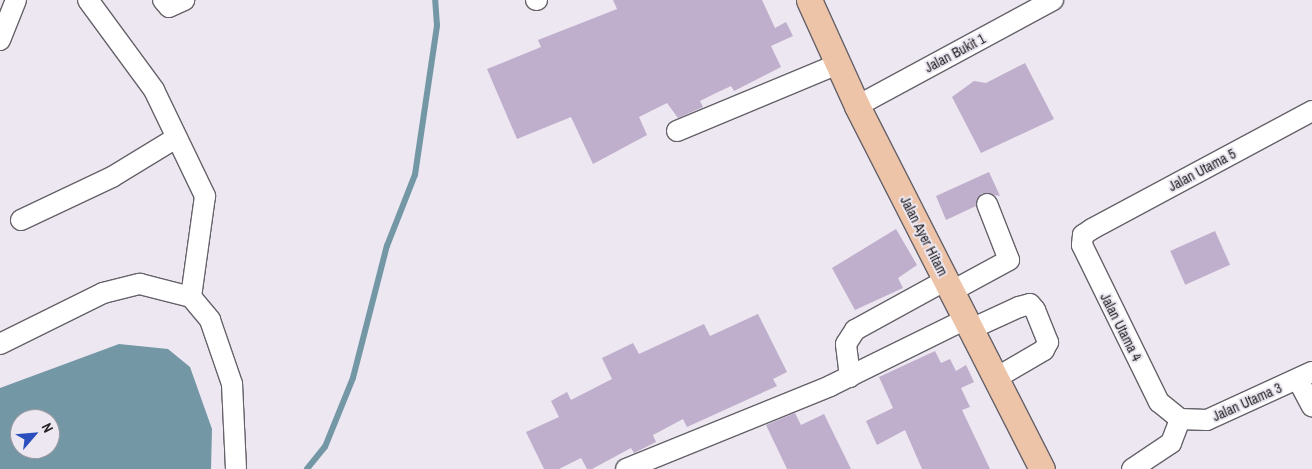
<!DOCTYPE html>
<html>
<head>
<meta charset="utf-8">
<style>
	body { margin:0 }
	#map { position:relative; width:1312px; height:469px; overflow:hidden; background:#ece7f0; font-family:"Archivo Narrow",sans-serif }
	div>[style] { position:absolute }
	.water>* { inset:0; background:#7497a6 }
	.stream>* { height:5.5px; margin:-2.75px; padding:0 2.75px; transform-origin:2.75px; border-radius:2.75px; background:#7497a6 }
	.building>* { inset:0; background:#bfaecc; transform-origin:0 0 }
	.roads { filter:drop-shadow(1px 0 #66626a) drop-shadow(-1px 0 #66626a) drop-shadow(0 1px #66626a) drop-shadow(0 -1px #66626a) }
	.minor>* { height:20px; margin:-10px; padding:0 10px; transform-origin:10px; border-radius:10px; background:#fff }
	.major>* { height:25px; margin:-12.5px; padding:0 12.5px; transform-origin:12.5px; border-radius:12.5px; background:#eec4a9 }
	span { translate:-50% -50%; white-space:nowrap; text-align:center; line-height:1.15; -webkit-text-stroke:4px #ece7f0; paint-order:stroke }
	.street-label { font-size:14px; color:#242226 }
	.north { position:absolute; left:10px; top:409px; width:50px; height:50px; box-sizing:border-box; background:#ece7f0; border:1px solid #9c989f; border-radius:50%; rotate:63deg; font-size:14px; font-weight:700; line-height:20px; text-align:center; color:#242226 }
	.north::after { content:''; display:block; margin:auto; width:18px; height:22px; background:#2a4ebd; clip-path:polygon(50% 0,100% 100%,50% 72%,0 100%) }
</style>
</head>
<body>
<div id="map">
	<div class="water">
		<i style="clip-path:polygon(evenodd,119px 344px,168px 349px,190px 367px,212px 429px,211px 469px,0 469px,0 388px,119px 344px,20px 419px,50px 419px,50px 449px,20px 449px,20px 419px)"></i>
	</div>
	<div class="stream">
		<i style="left:307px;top:469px;width:28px;rotate:-51deg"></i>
		<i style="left:325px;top:447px;width:74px;rotate:-67.9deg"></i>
		<i style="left:353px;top:378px;width:136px;rotate:-75.6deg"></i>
		<i style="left:387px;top:246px;width:76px;rotate:-68.5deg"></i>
		<i style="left:415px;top:175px;width:151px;rotate:-81.6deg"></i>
		<i style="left:437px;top:26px;width:26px;rotate:-94deg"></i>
	</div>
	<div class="building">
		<i style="clip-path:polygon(613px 0,762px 0,775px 28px,786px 22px,793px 36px,771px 46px,781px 67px,734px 91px,731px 86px,714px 94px,700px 101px,703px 107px,678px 118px,667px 103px,639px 117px,647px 135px,593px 164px,571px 117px,517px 139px,487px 69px,541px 47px,538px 40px,617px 9px)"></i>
		<i style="clip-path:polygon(1025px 63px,1054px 119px,981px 153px,952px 97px,974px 81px,986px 83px)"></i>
		<i style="clip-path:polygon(989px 172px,1000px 196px,982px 193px,976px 206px,946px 220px,936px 196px)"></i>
		<i style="clip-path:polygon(896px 229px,917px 265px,898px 278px,903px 288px,855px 310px,832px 268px)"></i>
		<i style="left:1215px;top:231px;width:37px;height:49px;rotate:66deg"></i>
		<i style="clip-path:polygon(758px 314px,787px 372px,773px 379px,777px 386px,687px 427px,683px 419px,653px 435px,656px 442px,634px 453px,631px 448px,592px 469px,587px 469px,581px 458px,559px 469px,544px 469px,526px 432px,559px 417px,551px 401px,567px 392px,571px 400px,612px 379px,602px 358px,633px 343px,639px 354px,704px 324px,710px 336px)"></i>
		<i style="clip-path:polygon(935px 351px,941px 363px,950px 359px,956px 371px,966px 365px,974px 382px,961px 388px,970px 407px,962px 410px,990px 469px,922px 469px,905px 430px,877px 445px,866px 421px,893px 408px,879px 377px)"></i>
		<i style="clip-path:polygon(795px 413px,801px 425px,824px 414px,851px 469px,787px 469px,766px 425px)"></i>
	</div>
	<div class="roads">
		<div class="minor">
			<i style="left:88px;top:0;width:112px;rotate:53.7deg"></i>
			<i style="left:154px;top:90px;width:118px;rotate:64.3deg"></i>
			<i style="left:205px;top:196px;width:102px;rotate:97.9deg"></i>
			<i style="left:163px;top:0;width:9px;rotate:49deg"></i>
			<i style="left:169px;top:7px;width:17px;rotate:-25deg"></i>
			<i style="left:536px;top:0;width:1px"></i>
			<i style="left:0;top:40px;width:43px;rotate:-68.2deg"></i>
			<i style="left:857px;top:106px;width:223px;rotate:-28.4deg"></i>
			<i style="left:1312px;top:111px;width:250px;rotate:151.8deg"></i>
			<i style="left:1092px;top:229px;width:11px;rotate:146deg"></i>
			<i style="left:1083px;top:235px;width:10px;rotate:96deg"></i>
			<i style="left:1082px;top:245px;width:175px;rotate:63.9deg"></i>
			<i style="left:1159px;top:402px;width:27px;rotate:39deg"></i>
			<i style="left:1180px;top:419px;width:27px;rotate:2deg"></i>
			<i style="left:1207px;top:420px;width:115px;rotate:-24.6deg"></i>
			<i style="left:677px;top:131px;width:174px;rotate:-22.6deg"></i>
			<i style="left:21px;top:220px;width:101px;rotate:-25.3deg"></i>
			<i style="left:112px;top:177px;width:75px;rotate:-31.4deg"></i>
			<i style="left:952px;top:291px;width:65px;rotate:-28.5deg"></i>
			<i style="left:1009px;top:260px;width:60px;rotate:-111.4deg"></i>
			<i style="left:971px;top:329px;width:53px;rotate:-24.6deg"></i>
			<i style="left:1019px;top:307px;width:11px;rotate:-15deg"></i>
			<i style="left:1030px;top:304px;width:8px;rotate:50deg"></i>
			<i style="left:1035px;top:310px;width:35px;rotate:68deg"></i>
			<i style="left:1048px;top:342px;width:9px;rotate:117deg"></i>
			<i style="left:1044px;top:350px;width:56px;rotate:149.7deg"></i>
			<i style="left:0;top:344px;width:115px;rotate:-26.3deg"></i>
			<i style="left:103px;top:293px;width:38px;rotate:-14deg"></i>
			<i style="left:140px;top:284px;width:53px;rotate:14.3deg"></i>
			<i style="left:191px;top:297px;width:30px;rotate:50deg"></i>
			<i style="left:210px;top:320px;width:68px;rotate:71deg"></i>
			<i style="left:232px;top:384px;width:85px;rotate:87.3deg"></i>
			<i style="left:850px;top:377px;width:33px;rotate:-97deg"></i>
			<i style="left:846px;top:344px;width:17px;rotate:-57deg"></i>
			<i style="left:855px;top:330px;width:104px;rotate:-28.8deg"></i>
			<i style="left:1298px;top:380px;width:30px;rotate:62deg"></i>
			<i style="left:626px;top:469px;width:220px;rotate:-22.1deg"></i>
			<i style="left:830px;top:386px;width:152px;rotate:-26.2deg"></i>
			<i style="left:1132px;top:469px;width:47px;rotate:-33.7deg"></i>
			<i style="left:1171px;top:443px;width:26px;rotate:-69deg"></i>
		</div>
		<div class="major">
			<i style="left:809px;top:0;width:116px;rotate:65.6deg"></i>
			<i style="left:857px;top:106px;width:407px;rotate:63deg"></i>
		</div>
	</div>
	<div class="street-label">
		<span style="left:955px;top:53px;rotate:-28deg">Jalan Bukit 1</span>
		<span style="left:1202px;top:170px;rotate:-28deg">Jalan Utama 5</span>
		<span style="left:924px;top:236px;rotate:63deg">Jalan Ayer Hitam</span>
		<span style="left:1121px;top:327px;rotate:63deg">Jalan Utama 4</span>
		<span style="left:1247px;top:402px;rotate:-24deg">Jalan Utama 3</span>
	</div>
	<div class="north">N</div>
</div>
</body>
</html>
